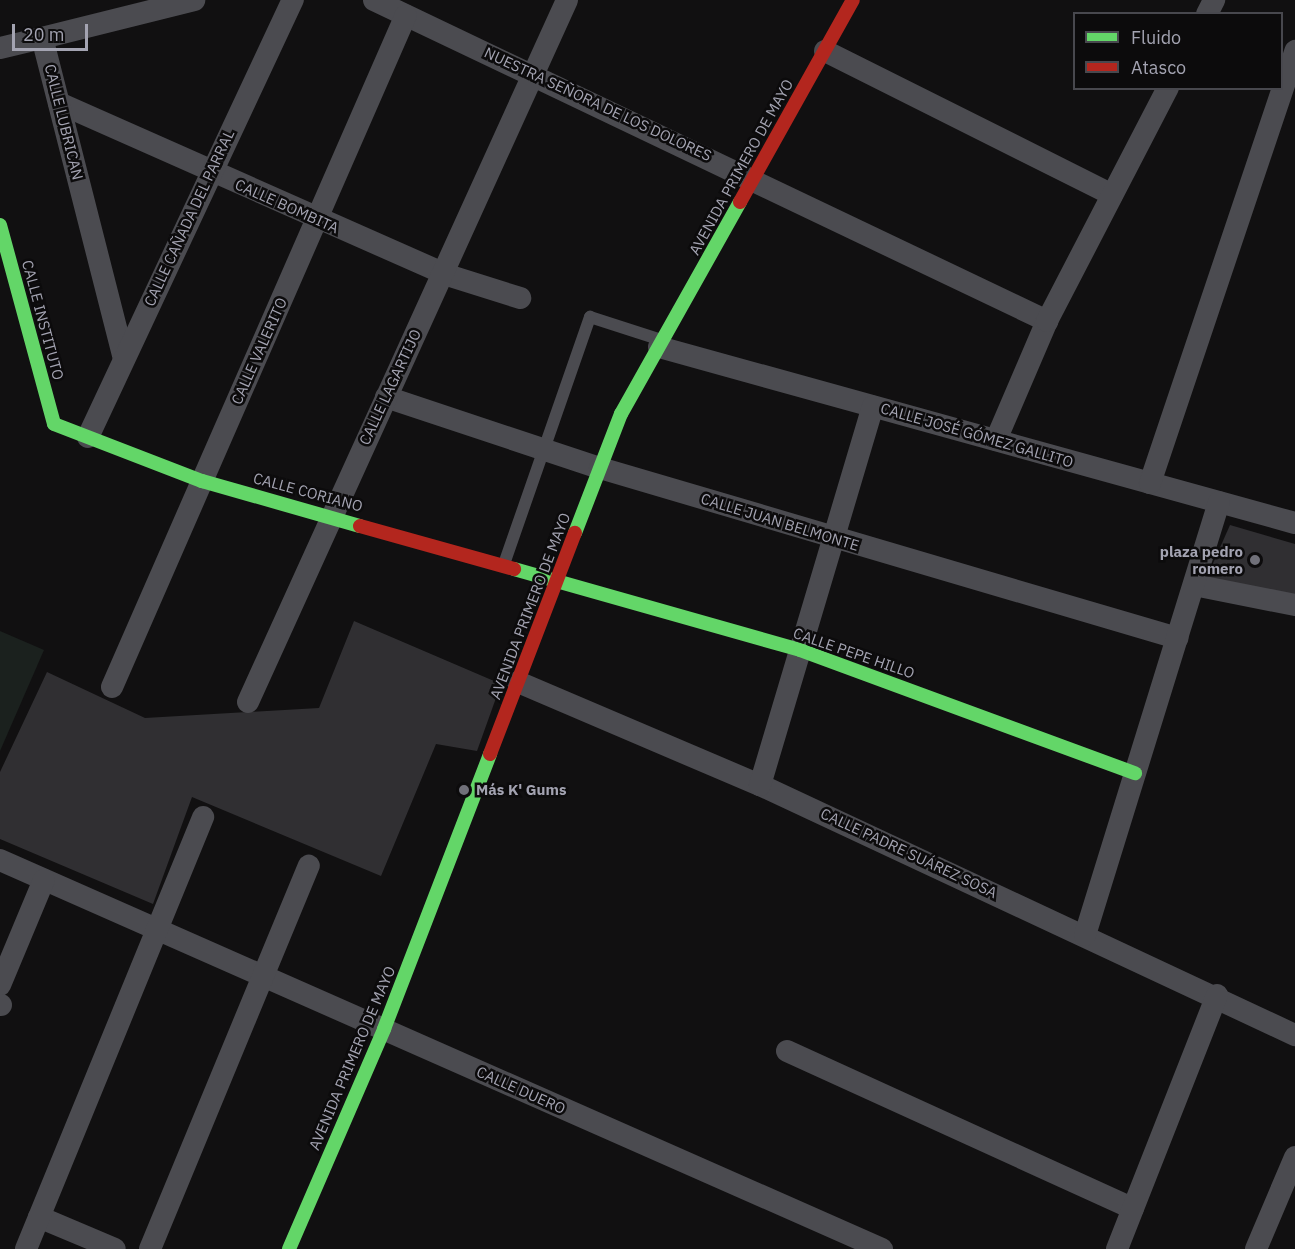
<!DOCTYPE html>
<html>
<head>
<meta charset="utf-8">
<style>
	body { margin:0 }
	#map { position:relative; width:1295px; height:1249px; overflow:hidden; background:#111011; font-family:"IBM Plex Sans",sans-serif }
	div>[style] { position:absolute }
	.green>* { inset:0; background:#1b211e }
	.building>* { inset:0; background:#302f32 }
	.lane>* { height:12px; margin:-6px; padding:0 6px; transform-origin:6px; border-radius:6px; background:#4b4b50 }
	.street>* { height:22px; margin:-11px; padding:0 11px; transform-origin:11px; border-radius:11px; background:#4b4b50 }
	.fast>* { height:14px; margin:-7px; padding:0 7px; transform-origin:7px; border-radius:7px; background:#63d668 }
	.jam>* { height:14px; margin:-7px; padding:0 7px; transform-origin:7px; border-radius:7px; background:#b3261e }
	.dots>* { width:16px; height:16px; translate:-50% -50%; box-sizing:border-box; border:3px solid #0c0b0c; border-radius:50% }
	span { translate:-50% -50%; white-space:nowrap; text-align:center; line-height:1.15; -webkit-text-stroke:5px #0c0b0c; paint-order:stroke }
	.street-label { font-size:15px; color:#a3a3b1 }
	.poi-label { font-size:15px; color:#a3a3b1; font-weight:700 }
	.right { translate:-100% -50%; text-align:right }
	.left { translate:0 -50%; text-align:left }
	.legend { position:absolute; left:1073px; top:12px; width:210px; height:78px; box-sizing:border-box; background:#0c0b0c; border:2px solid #48484e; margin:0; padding:8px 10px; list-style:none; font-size:18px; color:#a3a3b1 }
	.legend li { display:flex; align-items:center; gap:12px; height:30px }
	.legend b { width:30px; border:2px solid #48484e }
	.scale { position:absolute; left:12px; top:24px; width:76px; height:27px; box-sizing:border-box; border:3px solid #a3a3b1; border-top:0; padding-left:8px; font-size:18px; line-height:21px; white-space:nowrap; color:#a3a3b1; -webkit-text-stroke:4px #0c0b0c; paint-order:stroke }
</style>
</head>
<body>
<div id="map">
	<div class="green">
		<i style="clip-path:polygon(0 631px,44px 650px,0 751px)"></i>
	</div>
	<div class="building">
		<i style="clip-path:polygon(1230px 525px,1295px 544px,1295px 596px,1207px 577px)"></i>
		<i style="clip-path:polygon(354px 621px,501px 684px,477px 751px,436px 744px,381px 876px,192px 797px,153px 904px,0 839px,0 772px,47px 672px,145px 718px,319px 708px)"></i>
	</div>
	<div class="lane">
		<i style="left:504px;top:564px;width:262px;rotate:-70.8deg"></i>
		<i style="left:590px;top:317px;width:75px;rotate:17.9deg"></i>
	</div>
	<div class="street">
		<i style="left:374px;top:0;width:746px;rotate:25.5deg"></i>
		<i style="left:1207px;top:14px;width:16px;rotate:-63deg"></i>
		<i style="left:0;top:48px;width:43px;rotate:-13.4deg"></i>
		<i style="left:825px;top:51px;width:321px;rotate:26.6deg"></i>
		<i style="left:59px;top:103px;width:421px;rotate:23.9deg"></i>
		<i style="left:444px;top:274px;width:80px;rotate:17.5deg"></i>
		<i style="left:659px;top:347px;width:660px;rotate:15.47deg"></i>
		<i style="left:124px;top:359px;width:331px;rotate:-104.3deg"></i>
		<i style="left:42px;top:38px;width:157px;rotate:-14deg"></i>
		<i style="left:386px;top:397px;width:225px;rotate:18.4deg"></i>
		<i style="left:600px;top:468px;width:602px;rotate:16.42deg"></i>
		<i style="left:88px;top:437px;width:483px;rotate:-64.9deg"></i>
		<i style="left:996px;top:440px;width:129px;rotate:-66.8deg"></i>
		<i style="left:1047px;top:321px;width:263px;rotate:-62.6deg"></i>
		<i style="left:1150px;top:483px;width:456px;rotate:-71.4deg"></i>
		<i style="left:1194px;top:585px;width:103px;rotate:11.2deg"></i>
		<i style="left:518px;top:682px;width:263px;rotate:23.1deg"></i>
		<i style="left:760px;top:785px;width:591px;rotate:25.05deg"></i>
		<i style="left:112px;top:687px;width:733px;rotate:-66.37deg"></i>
		<i style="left:248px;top:702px;width:771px;rotate:-65.56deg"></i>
		<i style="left:760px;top:785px;width:395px;rotate:-73.4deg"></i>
		<i style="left:0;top:860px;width:964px;rotate:23.8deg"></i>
		<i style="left:1085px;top:935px;width:453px;rotate:-72.8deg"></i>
		<i style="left:0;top:985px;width:114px;rotate:-67.3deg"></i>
		<i style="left:0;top:1005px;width:1px"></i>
		<i style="left:787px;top:1051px;width:380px;rotate:24.5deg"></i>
		<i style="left:39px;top:1217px;width:82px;rotate:22.8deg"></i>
		<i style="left:26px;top:1249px;width:467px;rotate:-67.7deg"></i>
		<i style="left:150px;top:1249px;width:415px;rotate:-67.5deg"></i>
		<i style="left:1117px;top:1249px;width:273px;rotate:-68.5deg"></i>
		<i style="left:1256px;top:1249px;width:100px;rotate:-67deg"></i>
	</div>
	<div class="fast">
		<i style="left:0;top:225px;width:206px;rotate:74.8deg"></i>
		<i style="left:54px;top:424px;width:159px;rotate:21.1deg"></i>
		<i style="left:202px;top:481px;width:164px;rotate:15.9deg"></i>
		<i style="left:575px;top:533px;width:128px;rotate:-68.9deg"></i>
		<i style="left:621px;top:414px;width:243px;rotate:-60.7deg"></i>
		<i style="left:514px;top:569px;width:297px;rotate:15.8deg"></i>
		<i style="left:800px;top:650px;width:357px;rotate:20.2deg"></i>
		<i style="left:289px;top:1249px;width:240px;rotate:-66.6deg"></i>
		<i style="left:384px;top:1029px;width:295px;rotate:-68.9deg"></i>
	</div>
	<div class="jam">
		<i style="left:740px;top:202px;width:231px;rotate:-60.8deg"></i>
		<i style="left:360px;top:526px;width:160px;rotate:15.6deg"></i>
		<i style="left:490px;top:754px;width:237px;rotate:-69deg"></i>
	</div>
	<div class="dots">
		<i style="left:1255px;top:560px;background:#707079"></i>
		<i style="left:464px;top:790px;background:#707079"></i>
	</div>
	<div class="street-label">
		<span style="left:598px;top:104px;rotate:25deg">NUESTRA SEÑORA DE LOS DOLORES</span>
		<span style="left:64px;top:122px;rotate:76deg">CALLE LUBRICAN</span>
		<span style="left:741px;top:167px;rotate:-61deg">AVENIDA PRIMERO DE MAYO</span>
		<span style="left:287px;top:206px;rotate:24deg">CALLE BOMBITA</span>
		<span style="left:189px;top:218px;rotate:-65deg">CALLE CAÑADA DEL PARRAL</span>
		<span style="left:43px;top:320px;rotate:75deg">CALLE INSTITUTO</span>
		<span style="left:259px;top:351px;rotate:-66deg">CALLE VALERITO</span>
		<span style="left:390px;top:387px;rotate:-65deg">CALLE LAGARTIJO</span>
		<span style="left:977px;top:435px;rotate:16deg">CALLE JOSÉ GÓMEZ GALLITO</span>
		<span style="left:308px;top:492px;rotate:15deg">CALLE CORIANO</span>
		<span style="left:780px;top:522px;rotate:17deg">CALLE JUAN BELMONTE</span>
		<span style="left:530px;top:606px;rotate:-69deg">AVENIDA PRIMERO DE MAYO</span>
		<span style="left:854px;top:653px;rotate:19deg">CALLE PEPE HILLO</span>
		<span style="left:909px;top:853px;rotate:25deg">CALLE PADRE SUÁREZ SOSA</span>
		<span style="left:352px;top:1058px;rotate:-67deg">AVENIDA PRIMERO DE MAYO</span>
		<span style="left:521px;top:1090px;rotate:24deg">CALLE DUERO</span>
	</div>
	<div class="poi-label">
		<span class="right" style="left:1243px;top:560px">plaza pedro<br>romero</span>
		<span class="left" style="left:476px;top:790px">Más K' Gums</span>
	</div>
	<ul class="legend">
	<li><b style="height:8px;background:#63d668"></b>Fluido</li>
	<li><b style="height:8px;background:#b3261e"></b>Atasco</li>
	</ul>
	<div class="scale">20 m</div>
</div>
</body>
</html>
